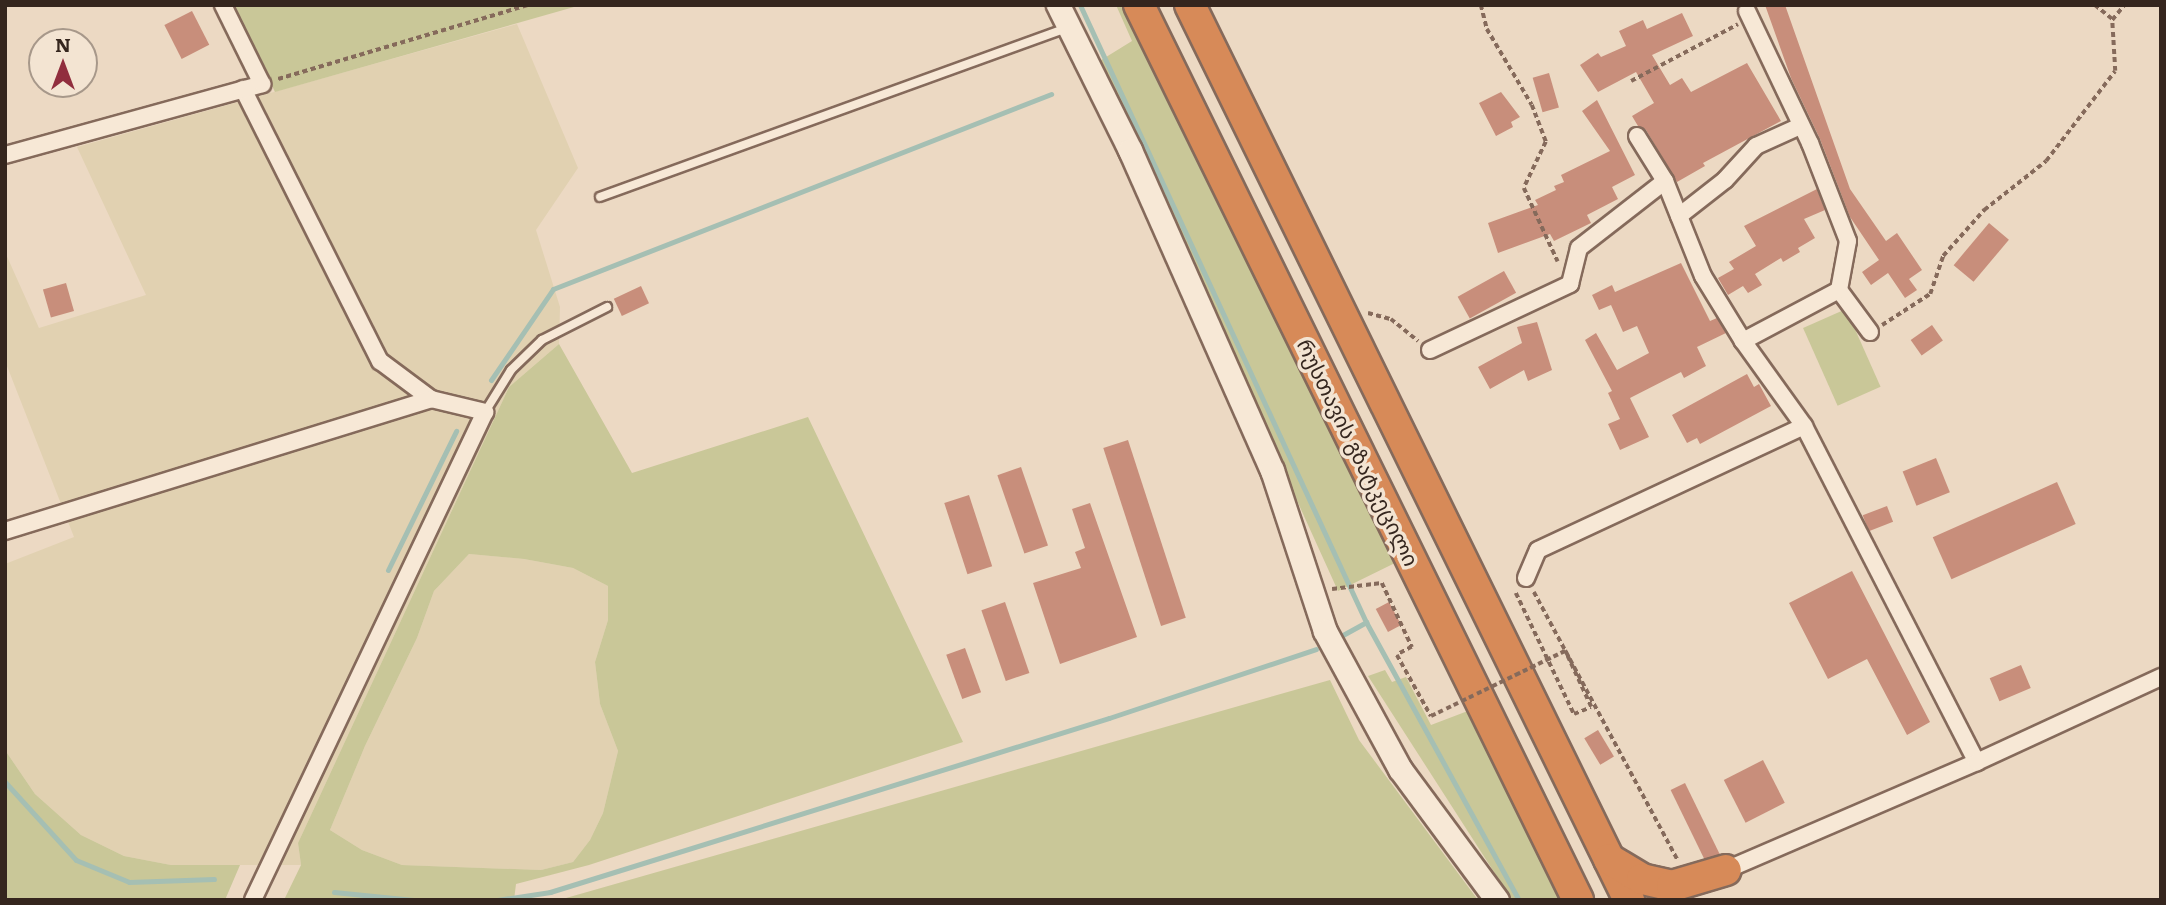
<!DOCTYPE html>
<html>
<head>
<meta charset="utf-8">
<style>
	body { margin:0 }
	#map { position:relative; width:2166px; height:905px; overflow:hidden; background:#ecd9c3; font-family:Literata,"Noto Sans Georgian",serif }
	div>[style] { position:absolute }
	.farmland>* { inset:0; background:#e1d1b1 }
	.green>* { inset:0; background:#c9c798; transform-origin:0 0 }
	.stream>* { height:5px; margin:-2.5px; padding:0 2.5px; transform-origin:2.5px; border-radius:2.5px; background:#a5bfb3 }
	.building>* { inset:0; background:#c88e7b; transform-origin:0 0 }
	.path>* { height:3.5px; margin-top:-1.75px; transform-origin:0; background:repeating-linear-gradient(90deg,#856a5b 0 5px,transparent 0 8.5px) }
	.roads { filter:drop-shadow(2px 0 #856a5b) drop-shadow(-2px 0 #856a5b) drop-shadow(0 2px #856a5b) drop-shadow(0 -2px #856a5b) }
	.lane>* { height:8px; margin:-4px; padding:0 4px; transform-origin:4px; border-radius:4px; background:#f7e8d6 }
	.street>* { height:16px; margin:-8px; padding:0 8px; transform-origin:8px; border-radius:8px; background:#f7e8d6 }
	.secondary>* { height:23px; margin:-11.5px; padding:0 11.5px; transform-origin:11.5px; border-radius:11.5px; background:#f7e8d6 }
	.highway>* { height:30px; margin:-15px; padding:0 15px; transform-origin:15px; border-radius:15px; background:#d78a58 }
	.path-bridge>* { height:3.5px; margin-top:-1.75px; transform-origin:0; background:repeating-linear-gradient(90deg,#856a5b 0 5px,transparent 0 8.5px) }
	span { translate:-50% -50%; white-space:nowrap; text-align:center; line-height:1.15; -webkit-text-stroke:7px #f3e4d2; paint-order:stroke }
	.street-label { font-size:21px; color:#35261e }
	.frame { position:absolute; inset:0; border:7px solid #35261e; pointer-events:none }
	.north { position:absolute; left:28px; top:28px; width:70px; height:70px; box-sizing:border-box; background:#f3e4d2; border:2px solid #a7988a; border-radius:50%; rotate:0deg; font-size:19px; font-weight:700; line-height:28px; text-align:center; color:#35261e }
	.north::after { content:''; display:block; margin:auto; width:24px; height:32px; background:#912e3e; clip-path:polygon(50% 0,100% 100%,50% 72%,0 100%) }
</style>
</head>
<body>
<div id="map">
	<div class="farmland">
		<i style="clip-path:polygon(517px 24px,578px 168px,536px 230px,560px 307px,559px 344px,509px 387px,298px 843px,301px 865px,171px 865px,124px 856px,81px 835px,35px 794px,5px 750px,5px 564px,74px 537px,5px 361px,5px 252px,39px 328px,146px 295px,77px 147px)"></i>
		<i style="clip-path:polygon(469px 554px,524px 559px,573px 568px,608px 586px,608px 620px,595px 662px,600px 704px,618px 751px,603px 813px,590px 840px,573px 862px,541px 870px,402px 865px,362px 850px,330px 830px,365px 746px,417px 638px,434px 591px)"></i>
	</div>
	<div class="green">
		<i style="clip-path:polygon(234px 5px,581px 5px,275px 92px)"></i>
		<i style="clip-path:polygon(1116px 5px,1125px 5px,1395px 563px,1338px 591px,1098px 62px,1132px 41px)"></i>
		<i style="left:1846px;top:309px;width:85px;height:47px;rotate:66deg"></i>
		<i style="clip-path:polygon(evenodd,559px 344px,632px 473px,808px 417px,963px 742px,589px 865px,516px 884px,514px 900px,284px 900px,301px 865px,298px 843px,509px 387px,559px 344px,469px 554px,524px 559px,573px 568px,608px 586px,608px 620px,595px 662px,600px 704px,618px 751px,603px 813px,590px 840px,573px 862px,541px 870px,402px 865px,362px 850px,330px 830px,365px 746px,417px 638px,434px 591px,469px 554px)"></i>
		<i style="clip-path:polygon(1385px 670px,1392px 682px,1406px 677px,1431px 725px,1473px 709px,1567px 900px,1512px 900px,1368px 676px)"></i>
		<i style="clip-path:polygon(1330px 680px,1359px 740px,1478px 900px,559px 900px)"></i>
		<i style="clip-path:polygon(5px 750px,35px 794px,81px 835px,124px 856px,171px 865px,240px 865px,225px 900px,5px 900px)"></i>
	</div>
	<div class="stream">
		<i style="left:1080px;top:5px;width:680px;rotate:65.13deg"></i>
		<i style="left:1366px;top:622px;width:317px;rotate:61.2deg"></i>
		<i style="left:491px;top:380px;width:110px;rotate:-55.7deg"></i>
		<i style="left:553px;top:289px;width:535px;rotate:-21.38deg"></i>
		<i style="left:388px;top:570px;width:155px;rotate:-63.9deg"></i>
		<i style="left:1341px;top:636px;width:29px;rotate:-29deg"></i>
		<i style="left:5px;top:782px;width:105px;rotate:47.7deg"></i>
		<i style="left:76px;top:860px;width:57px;rotate:22.5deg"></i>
		<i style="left:129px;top:882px;width:85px;rotate:-2deg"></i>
		<i style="left:334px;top:892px;width:80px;rotate:5.7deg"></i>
		<i style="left:497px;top:900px;width:54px;rotate:-8.6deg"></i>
		<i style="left:550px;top:892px;width:585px;rotate:-17.29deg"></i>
		<i style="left:1109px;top:718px;width:218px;rotate:-18.4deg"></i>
	</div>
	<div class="building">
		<i style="clip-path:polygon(1765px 5px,1785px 5px,1850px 189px,1886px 241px,1897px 233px,1922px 270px,1909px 279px,1917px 290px,1905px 298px,1888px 273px,1871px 285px,1862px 272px,1879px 260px,1850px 217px,1820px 139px,1791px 78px)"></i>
		<i style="left:192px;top:11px;width:38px;height:31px;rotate:63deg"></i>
		<i style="clip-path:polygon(1682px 13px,1693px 36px,1652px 55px,1670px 85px,1682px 78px,1691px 92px,1747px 63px,1781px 121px,1703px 163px,1705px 166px,1677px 182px,1646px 130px,1638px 126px,1632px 116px,1654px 103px,1636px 72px,1598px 92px,1580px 65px,1598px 53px,1601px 57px,1626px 46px,1619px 31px,1643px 20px,1647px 29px)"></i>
		<i style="left:1549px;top:73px;width:36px;height:17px;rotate:74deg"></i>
		<i style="clip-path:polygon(1501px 92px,1520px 117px,1511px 122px,1513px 127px,1496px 136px,1479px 103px)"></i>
		<i style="clip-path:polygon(1597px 100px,1635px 175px,1612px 187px,1618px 199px,1587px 215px,1591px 223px,1554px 241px,1550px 234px,1498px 253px,1488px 223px,1538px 205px,1535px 200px,1556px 190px,1554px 186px,1564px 182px,1561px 175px,1610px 151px,1582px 111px)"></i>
		<i style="clip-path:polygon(1817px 189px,1825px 210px,1804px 219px,1815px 238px,1798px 248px,1800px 252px,1783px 262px,1781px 258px,1755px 274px,1762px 285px,1748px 293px,1743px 286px,1728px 295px,1718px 278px,1734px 269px,1729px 262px,1756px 246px,1744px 226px)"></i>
		<i style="left:1989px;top:223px;width:26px;height:55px;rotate:40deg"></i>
		<i style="clip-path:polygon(1681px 263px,1710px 321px,1717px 318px,1726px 333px,1697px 347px,1706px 366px,1684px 378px,1681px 372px,1630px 398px,1649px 437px,1620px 450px,1608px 424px,1620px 419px,1608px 393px,1612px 391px,1585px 340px,1596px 333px,1617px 370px,1649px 353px,1637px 326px,1623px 332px,1611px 305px,1599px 310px,1592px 295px,1612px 285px,1615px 292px)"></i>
		<i style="left:1504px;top:271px;width:25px;height:53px;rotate:61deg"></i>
		<i style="left:66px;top:283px;width:29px;height:24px;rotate:74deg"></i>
		<i style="left:641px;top:286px;width:19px;height:30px;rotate:65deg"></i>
		<i style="clip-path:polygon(1537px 322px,1552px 370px,1528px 381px,1524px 370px,1490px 389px,1478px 367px,1522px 343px,1517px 327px)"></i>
		<i style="left:1932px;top:325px;width:19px;height:26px;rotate:55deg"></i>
		<i style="clip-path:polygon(1747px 374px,1754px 387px,1759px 384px,1771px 406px,1700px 444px,1697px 438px,1687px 443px,1672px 415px)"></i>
		<i style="left:1128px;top:440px;width:187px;height:26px;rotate:72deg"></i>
		<i style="left:1936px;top:458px;width:37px;height:36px;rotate:68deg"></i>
		<i style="left:1021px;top:467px;width:83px;height:25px;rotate:71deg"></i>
		<i style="left:2057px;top:482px;width:46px;height:136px;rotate:66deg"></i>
		<i style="left:969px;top:495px;width:75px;height:26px;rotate:72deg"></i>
		<i style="clip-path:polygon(1090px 503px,1137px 637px,1060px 664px,1033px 583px,1081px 568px,1075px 552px,1085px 548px,1072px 509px)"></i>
		<i style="left:1887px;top:506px;width:17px;height:26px;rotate:69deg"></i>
		<i style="clip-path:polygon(1852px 571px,1930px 722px,1907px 735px,1867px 659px,1828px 679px,1789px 603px)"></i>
		<i style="left:1005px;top:602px;width:75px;height:25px;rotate:71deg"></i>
		<i style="left:1389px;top:602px;width:26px;height:15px;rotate:62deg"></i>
		<i style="left:965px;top:648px;width:47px;height:20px;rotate:70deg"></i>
		<i style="left:2021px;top:665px;width:25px;height:34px;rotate:67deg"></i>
		<i style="left:1598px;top:730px;width:31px;height:16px;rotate:59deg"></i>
		<i style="left:1763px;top:760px;width:48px;height:44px;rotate:63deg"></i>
		<i style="left:1685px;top:783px;width:79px;height:16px;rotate:64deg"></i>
	</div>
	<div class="path">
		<i style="left:1481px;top:5px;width:25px;rotate:76deg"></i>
		<i style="left:1487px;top:29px;width:88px;rotate:59.4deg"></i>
		<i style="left:1532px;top:105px;width:40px;rotate:69deg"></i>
		<i style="left:1546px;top:142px;width:51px;rotate:115.6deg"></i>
		<i style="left:1524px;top:188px;width:81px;rotate:65.3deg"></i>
		<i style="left:2095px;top:5px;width:22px;rotate:39deg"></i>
		<i style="left:278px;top:79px;width:261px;rotate:-16.5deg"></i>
		<i style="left:1631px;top:81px;width:121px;rotate:-28deg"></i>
		<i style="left:1368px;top:313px;width:24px;rotate:15deg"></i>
		<i style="left:1391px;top:319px;width:35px;rotate:39deg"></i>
		<i style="left:1882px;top:325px;width:57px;rotate:-32.9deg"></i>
		<i style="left:1930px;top:294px;width:40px;rotate:-71.1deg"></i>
		<i style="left:1943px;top:256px;width:62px;rotate:-48.3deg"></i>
		<i style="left:1984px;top:210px;width:79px;rotate:-38.3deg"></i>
		<i style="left:2046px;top:161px;width:113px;rotate:-52.5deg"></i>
		<i style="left:2115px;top:71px;width:51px;rotate:-93.4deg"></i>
		<i style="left:2112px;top:20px;width:19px;rotate:-51deg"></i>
		<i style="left:1332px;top:589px;width:50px;rotate:-6.8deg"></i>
		<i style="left:1382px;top:583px;width:71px;rotate:64.9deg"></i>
		<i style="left:1412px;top:647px;width:17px;rotate:152deg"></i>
		<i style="left:1397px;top:655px;width:70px;rotate:60.9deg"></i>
		<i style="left:1534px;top:592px;width:303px;rotate:61.8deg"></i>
		<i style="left:1516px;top:593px;width:134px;rotate:64.4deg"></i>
		<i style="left:1574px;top:714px;width:18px;rotate:-22deg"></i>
		<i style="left:1591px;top:707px;width:62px;rotate:-114.9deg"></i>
	</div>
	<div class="roads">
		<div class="lane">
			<i style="left:600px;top:197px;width:496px;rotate:-19.9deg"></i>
			<i style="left:485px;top:412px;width:49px;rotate:-58.2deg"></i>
			<i style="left:511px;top:370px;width:43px;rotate:-44.1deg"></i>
			<i style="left:542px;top:340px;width:73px;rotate:-26.9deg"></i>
		</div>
		<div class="street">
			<i style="left:1747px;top:11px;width:146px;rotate:64.5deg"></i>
			<i style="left:1810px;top:143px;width:105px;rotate:68.8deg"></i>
			<i style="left:1848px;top:241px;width:50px;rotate:100.4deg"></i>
			<i style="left:243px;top:89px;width:305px;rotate:63.3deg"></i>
			<i style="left:380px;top:361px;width:64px;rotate:36.7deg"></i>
			<i style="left:431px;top:399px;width:56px;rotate:13.5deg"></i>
			<i style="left:485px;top:412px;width:540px;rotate:115.43deg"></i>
			<i style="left:1637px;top:136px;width:53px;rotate:58.1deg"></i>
			<i style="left:1665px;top:181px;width:102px;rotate:68.2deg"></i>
			<i style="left:1703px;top:276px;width:76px;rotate:58.4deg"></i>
			<i style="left:5px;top:155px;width:267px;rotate:-15.4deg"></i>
			<i style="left:262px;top:84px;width:88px;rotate:-116.3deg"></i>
			<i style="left:1679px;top:216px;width:58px;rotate:-38deg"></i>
			<i style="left:1725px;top:180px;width:46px;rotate:-47.6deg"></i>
			<i style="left:1756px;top:146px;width:48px;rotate:-24.4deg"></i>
			<i style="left:1870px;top:332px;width:52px;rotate:-126.4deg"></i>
			<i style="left:1839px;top:290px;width:109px;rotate:152deg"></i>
			<i style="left:1743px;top:341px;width:105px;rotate:54.3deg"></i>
			<i style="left:1804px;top:426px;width:378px;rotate:62.8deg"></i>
			<i style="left:1430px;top:350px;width:155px;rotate:-25.2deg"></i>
			<i style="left:1570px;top:284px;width:37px;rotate:-76deg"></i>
			<i style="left:1579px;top:248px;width:109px;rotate:-37.9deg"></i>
			<i style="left:5px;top:531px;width:446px;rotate:-17.2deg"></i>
			<i style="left:1526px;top:578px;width:30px;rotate:-67deg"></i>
			<i style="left:1538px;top:550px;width:293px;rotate:-25deg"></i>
			<i style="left:1726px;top:870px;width:273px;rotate:-23.3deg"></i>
			<i style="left:1977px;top:762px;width:203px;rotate:-24.8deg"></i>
		</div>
		<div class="secondary">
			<i style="left:1058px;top:5px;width:162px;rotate:63.6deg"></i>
			<i style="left:1130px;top:150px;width:350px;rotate:66.1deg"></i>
			<i style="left:1272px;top:470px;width:169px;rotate:71.8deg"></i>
			<i style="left:1325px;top:631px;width:157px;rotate:61.5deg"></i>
			<i style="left:1400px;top:769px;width:163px;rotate:53.5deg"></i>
		</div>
		<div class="highway">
			<i style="left:1139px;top:5px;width:997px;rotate:63.87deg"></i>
			<i style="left:1190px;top:5px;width:997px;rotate:63.87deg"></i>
			<i style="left:1609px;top:859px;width:39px;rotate:31deg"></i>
			<i style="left:1642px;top:879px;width:31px;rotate:13deg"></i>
			<i style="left:1672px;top:886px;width:56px;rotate:-16.5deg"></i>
		</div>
	</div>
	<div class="path-bridge">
		<i style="left:1431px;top:716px;width:149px;rotate:-25.9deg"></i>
	</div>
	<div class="street-label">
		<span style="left:1359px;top:452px;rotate:64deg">რუსთავის გზატკეცილი</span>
	</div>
	<div class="frame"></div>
	<div class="north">N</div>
</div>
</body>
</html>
